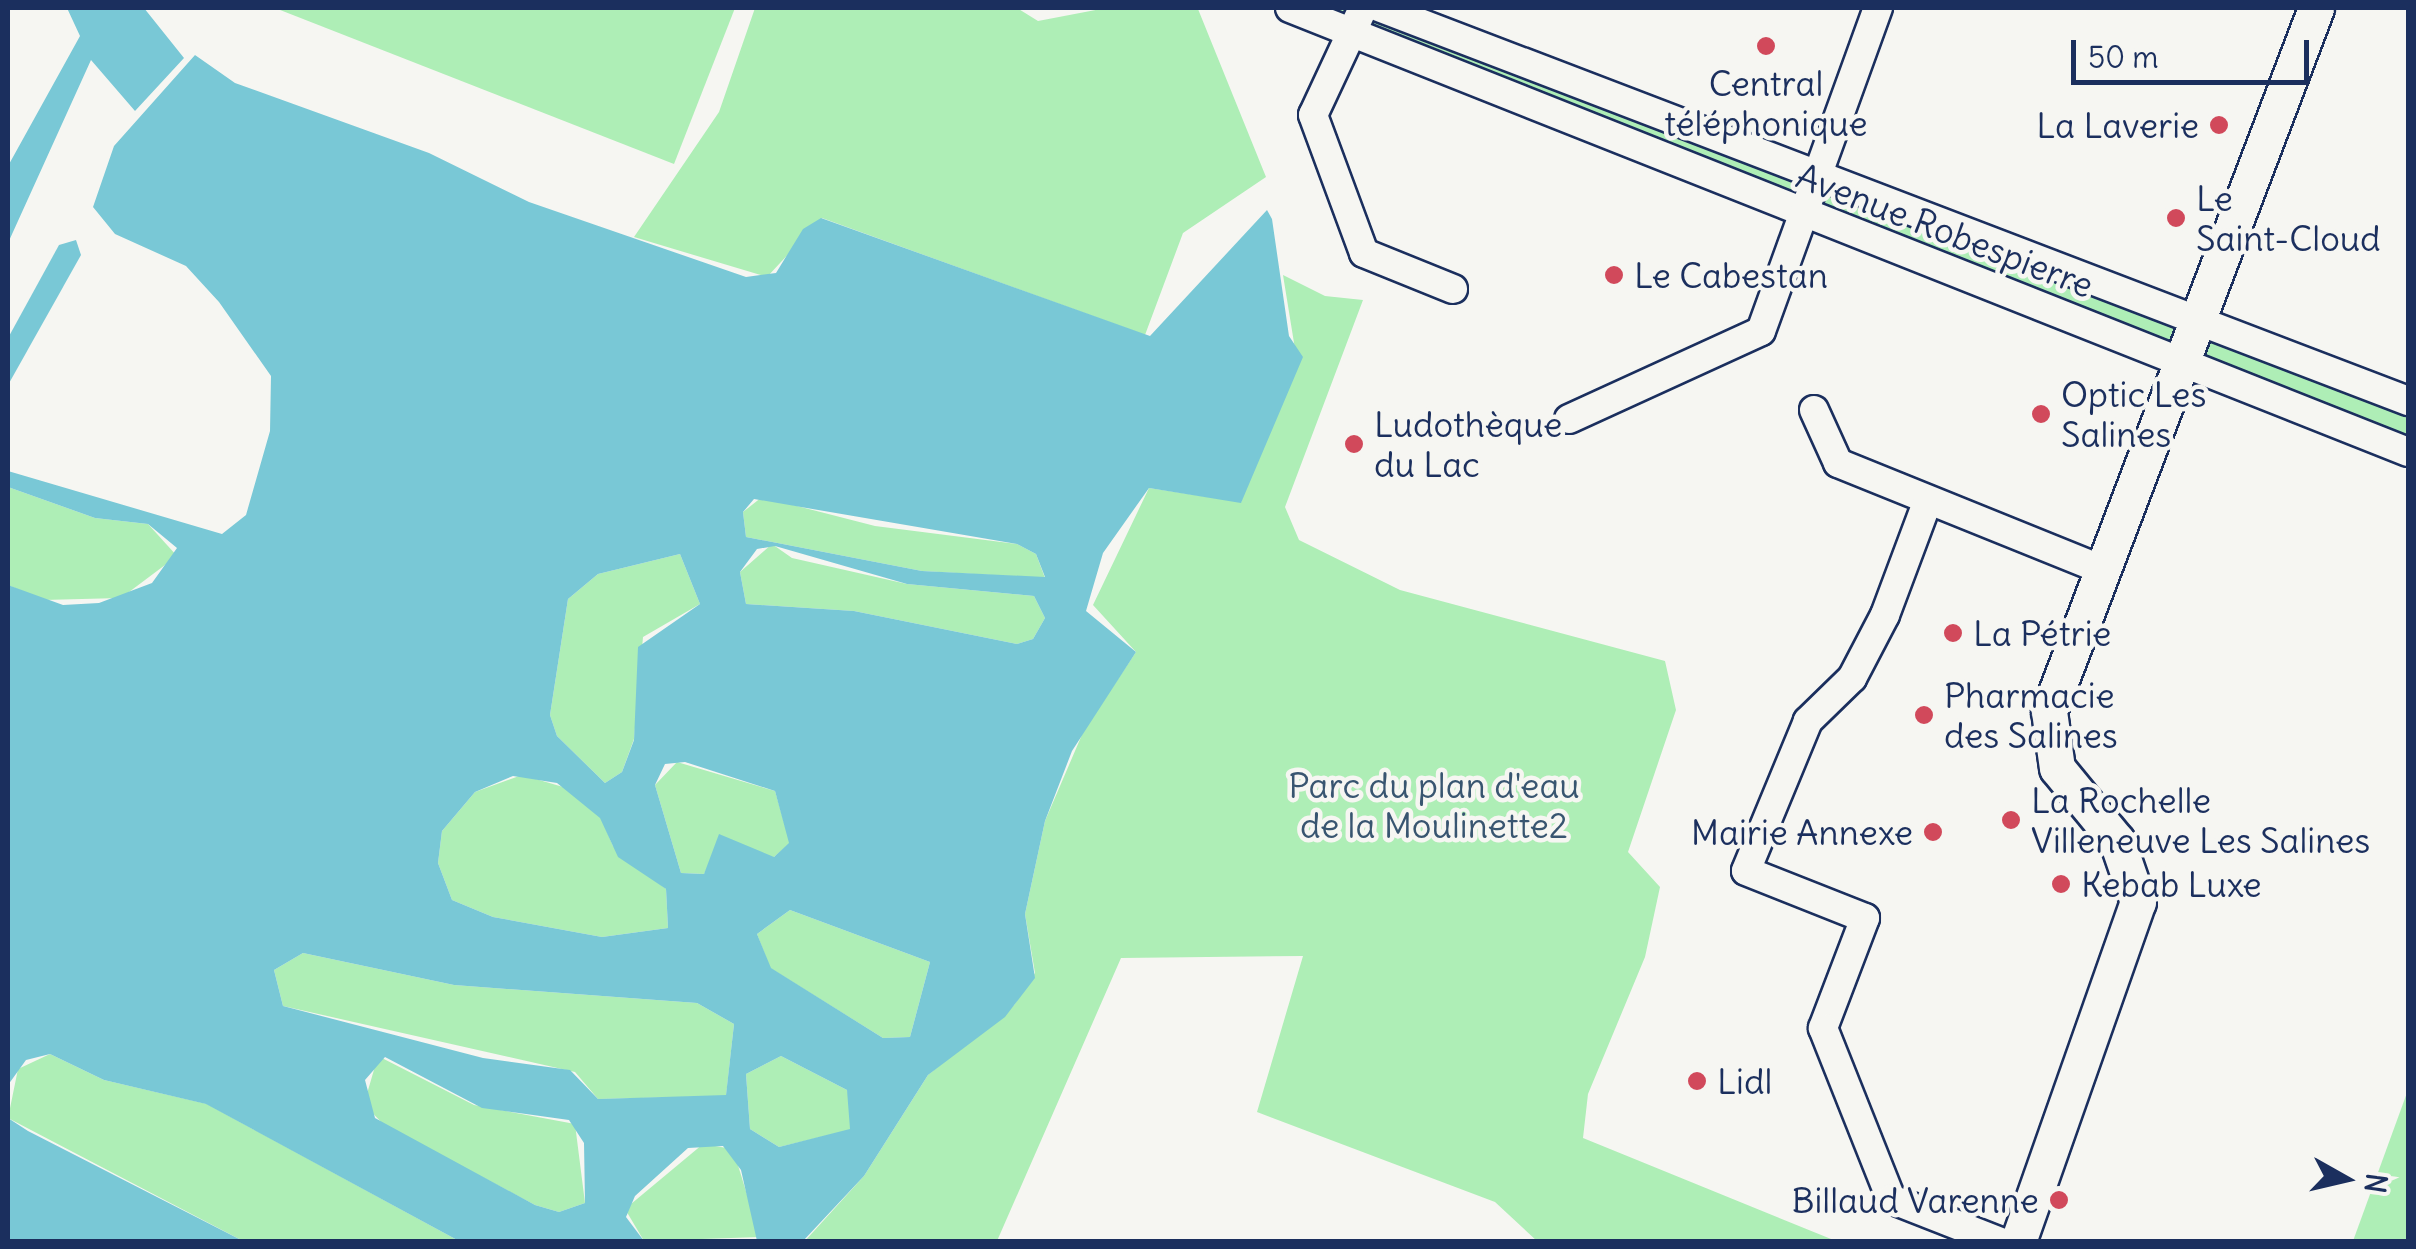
<!DOCTYPE html>
<html>
<head>
<meta charset="utf-8">
<style>
	body { margin:0 }
	#map { position:relative; width:2416px; height:1249px; overflow:hidden; background:#f6f6f2; font-family:Delius,sans-serif }
	div>[style] { position:absolute }
	.green>* { inset:0; background:#aeeeb6 }
	.water>* { inset:0; background:#79c8d6 }
	.roads { filter:drop-shadow(2px 0 #1b2f5e) drop-shadow(-2px 0 #1b2f5e) drop-shadow(0 2px #1b2f5e) drop-shadow(0 -2px #1b2f5e) }
	.minor>* { height:28px; margin:-14px; padding:0 14px; transform-origin:14px; border-radius:14px; background:#f6f6f2 }
	.tertiary>* { height:35px; margin:-17.5px; padding:0 17.5px; transform-origin:17.5px; border-radius:17.5px; background:#f6f6f2 }
	.dots>* { width:28px; height:28px; translate:-50% -50%; box-sizing:border-box; border:5px solid #f6f6f2; border-radius:50% }
	span { translate:-50% -50%; white-space:nowrap; text-align:center; line-height:1.15; -webkit-text-stroke:9px #f6f6f2; paint-order:stroke }
	.poi-label { font-size:35px; color:#1b2f5e }
	.right { translate:-100% -50%; text-align:right }
	.left { translate:0 -50%; text-align:left }
	.street-label { font-size:35px; color:#1b2f5e }
	.park-label { font-size:35px; color:#385570 }
	.frame { position:absolute; inset:0; border:10px solid #1b2f5e; pointer-events:none }
	.north { position:absolute; left:2296px; top:1129px; width:100px; height:100px; -webkit-text-stroke:8px #f6f6f2; paint-order:stroke; rotate:98deg; font-size:28px; font-weight:700; line-height:40px; text-align:center; color:#1b2f5e }
	.north::after { content:''; display:block; margin:auto; width:35px; height:45px; background:#1b2f5e; clip-path:polygon(50% 0,100% 100%,50% 72%,0 100%) }
	.scale { position:absolute; left:2071px; top:40px; width:238px; height:45px; box-sizing:border-box; border:5px solid #1b2f5e; border-top:0; padding-left:12px; font-size:30px; line-height:35px; white-space:nowrap; color:#1b2f5e; -webkit-text-stroke:8px #f6f6f2; paint-order:stroke }
</style>
</head>
<body>
<div id="map">
	<div class="green">
		<i style="clip-path:polygon(275px 8px,735px 8px,674px 164px)"></i>
		<i style="clip-path:polygon(755px 8px,1017px 8px,1038px 21px,1106px 8px,1198px 9px,1266px 177px,1183px 233px,1145px 335px,822px 218px,767px 277px,634px 237px,719px 112px)"></i>
		<i style="clip-path:polygon(1290px 8px,1381px 8px,2408px 401px,2408px 452px)"></i>
		<i style="clip-path:polygon(1283px 275px,1325px 296px,1363px 300px,1285px 507px,1299px 540px,1400px 590px,1665px 661px,1676px 710px,1628px 852px,1660px 887px,1645px 957px,1588px 1094px,1583px 1138px,1836px 1241px,1537px 1241px,1495px 1202px,1257px 1112px,1303px 956px,1121px 958px,997px 1241px,804px 1242px,864px 1176px,928px 1075px,1014px 1005px,1035px 973px,1025px 914px,1045px 821px,1084px 730px,1136px 652px,1093px 605px,1149px 488px,1241px 502px,1295px 349px)"></i>
		<i style="clip-path:polygon(8px 487px,95px 518px,148px 524px,177px 556px,121px 598px,43px 600px,8px 585px)"></i>
		<i style="clip-path:polygon(762px 497px,875px 526px,1017px 544px,1036px 554px,1045px 578px,922px 571px,746px 537px,743px 512px)"></i>
		<i style="clip-path:polygon(772px 544px,792px 558px,907px 584px,1034px 596px,1045px 618px,1033px 639px,1017px 644px,854px 611px,746px 604px,740px 572px)"></i>
		<i style="clip-path:polygon(680px 554px,700px 604px,643px 637px,634px 739px,622px 772px,605px 783px,557px 736px,550px 715px,568px 599px,598px 574px)"></i>
		<i style="clip-path:polygon(677px 762px,775px 791px,790px 843px,774px 857px,714px 855px,704px 874px,681px 873px,655px 785px)"></i>
		<i style="clip-path:polygon(522px 775px,570px 789px,601px 818px,613px 846px,666px 889px,668px 928px,602px 937px,493px 917px,452px 900px,438px 863px,442px 831px,475px 792px)"></i>
		<i style="clip-path:polygon(790px 910px,930px 962px,910px 1037px,883px 1038px,770px 968px,757px 934px)"></i>
		<i style="clip-path:polygon(303px 953px,454px 985px,697px 1003px,734px 1024px,726px 1096px,598px 1099px,575px 1072px,283px 1006px,274px 970px)"></i>
		<i style="clip-path:polygon(50px 1054px,104px 1080px,207px 1104px,459px 1241px,243px 1241px,8px 1118px,18px 1069px)"></i>
		<i style="clip-path:polygon(378px 1056px,474px 1105px,575px 1124px,585px 1203px,559px 1212px,535px 1205px,384px 1125px,364px 1104px)"></i>
		<i style="clip-path:polygon(781px 1056px,847px 1090px,856px 1117px,850px 1130px,779px 1147px,750px 1129px,746px 1074px)"></i>
		<i style="clip-path:polygon(2408px 1090px,2408px 1241px,2353px 1241px)"></i>
		<i style="clip-path:polygon(703px 1144px,727px 1148px,737px 1162px,760px 1237px,644px 1241px,625px 1209px)"></i>
	</div>
	<div class="water">
		<i style="clip-path:polygon(67px 8px,144px 8px,184px 58px,135px 111px,91px 60px,8px 243px,8px 166px,80px 36px)"></i>
		<i style="clip-path:polygon(evenodd,195px 55px,235px 83px,429px 153px,529px 202px,746px 277px,776px 273px,803px 229px,821px 218px,1150px 336px,1267px 210px,1272px 219px,1289px 336px,1303px 357px,1241px 503px,1149px 488px,1103px 553px,1086px 611px,1136px 652px,1072px 751px,1045px 821px,1025px 914px,1035px 978px,1005px 1017px,928px 1075px,864px 1176px,803px 1241px,757px 1241px,741px 1170px,723px 1146px,688px 1148px,635px 1196px,626px 1217px,644px 1241px,459px 1241px,206px 1104px,104px 1080px,50px 1054px,26px 1060px,8px 1085px,8px 585px,63px 605px,99px 603px,152px 583px,177px 548px,148px 524px,95px 518px,8px 487px,8px 471px,222px 534px,246px 515px,270px 431px,271px 376px,219px 302px,186px 266px,115px 234px,93px 207px,114px 146px,195px 55px,754px 499px,1017px 544px,1036px 554px,1045px 577px,922px 571px,746px 537px,743px 512px,754px 499px,195px 55px,775px 546px,907px 584px,1034px 596px,1045px 618px,1033px 639px,1017px 644px,854px 611px,746px 604px,740px 572px,757px 549px,775px 546px,195px 55px,680px 554px,700px 604px,638px 647px,634px 740px,622px 772px,605px 783px,557px 736px,550px 715px,568px 599px,598px 574px,680px 554px,195px 55px,685px 762px,775px 791px,789px 843px,774px 857px,719px 834px,704px 874px,681px 873px,655px 785px,665px 764px,685px 762px,195px 55px,513px 776px,557px 783px,600px 818px,618px 857px,666px 889px,668px 928px,602px 937px,493px 917px,452px 900px,438px 863px,442px 831px,475px 792px,513px 776px,195px 55px,790px 910px,930px 962px,910px 1037px,883px 1038px,771px 968px,757px 934px,790px 910px,195px 55px,303px 953px,454px 985px,697px 1003px,734px 1024px,726px 1095px,598px 1099px,570px 1070px,483px 1058px,283px 1006px,274px 970px,303px 953px,195px 55px,781px 1056px,847px 1090px,850px 1129px,779px 1147px,750px 1129px,746px 1074px,781px 1056px,195px 55px,385px 1057px,482px 1108px,569px 1120px,584px 1143px,585px 1203px,559px 1212px,535px 1205px,375px 1118px,365px 1080px,385px 1057px)"></i>
		<i style="clip-path:polygon(76px 240px,81px 255px,8px 385px,8px 338px,59px 245px)"></i>
		<i style="clip-path:polygon(8px 1118px,28px 1131px,243px 1241px,8px 1241px)"></i>
	</div>
	<div class="roads">
		<div class="minor">
			<i style="left:1290px;top:8px;width:1203px;rotate:21.66deg"></i>
			<i style="left:1363px;top:8px;width:118px;rotate:115deg"></i>
			<i style="left:1313px;top:115px;width:147px;rotate:69.7deg"></i>
			<i style="left:1364px;top:253px;width:96px;rotate:22deg"></i>
			<i style="left:1381px;top:8px;width:1100px;rotate:20.94deg"></i>
			<i style="left:1814px;top:410px;width:58px;rotate:65.6deg"></i>
			<i style="left:1838px;top:463px;width:284px;rotate:22deg"></i>
			<i style="left:1569px;top:419px;width:211px;rotate:-24.6deg"></i>
			<i style="left:1761px;top:331px;width:344px;rotate:-70.1deg"></i>
			<i style="left:1928px;top:500px;width:123px;rotate:110.5deg"></i>
			<i style="left:1885px;top:615px;width:71px;rotate:117.6deg"></i>
			<i style="left:1852px;top:678px;width:62px;rotate:135.7deg"></i>
			<i style="left:1808px;top:721px;width:162px;rotate:112.5deg"></i>
			<i style="left:1746px;top:871px;width:128px;rotate:21.6deg"></i>
			<i style="left:1865px;top:918px;width:118px;rotate:110.9deg"></i>
			<i style="left:1823px;top:1028px;width:184px;rotate:68.3deg"></i>
			<i style="left:1891px;top:1199px;width:118px;rotate:21.4deg"></i>
		</div>
		<div class="tertiary">
			<i style="left:2018px;top:1242px;width:361px;rotate:-70.6deg"></i>
			<i style="left:2138px;top:902px;width:65px;rotate:-109deg"></i>
			<i style="left:2117px;top:841px;width:94px;rotate:-129.4deg"></i>
			<i style="left:2057px;top:768px;width:58px;rotate:-98deg"></i>
			<i style="left:2049px;top:711px;width:752px;rotate:-69.2deg"></i>
		</div>
	</div>
	<div class="dots">
		<i style="left:1766px;top:46px;background:#d1495b"></i>
		<i style="left:2219px;top:125px;background:#d1495b"></i>
		<i style="left:2176px;top:218px;background:#d1495b"></i>
		<i style="left:1614px;top:275px;background:#d1495b"></i>
		<i style="left:2041px;top:414px;background:#d1495b"></i>
		<i style="left:1354px;top:444px;background:#d1495b"></i>
		<i style="left:1953px;top:633px;background:#d1495b"></i>
		<i style="left:1924px;top:715px;background:#d1495b"></i>
		<i style="left:2011px;top:820px;background:#d1495b"></i>
		<i style="left:1933px;top:832px;background:#d1495b"></i>
		<i style="left:2061px;top:884px;background:#d1495b"></i>
		<i style="left:1697px;top:1081px;background:#d1495b"></i>
		<i style="left:2059px;top:1200px;background:#d1495b"></i>
	</div>
	<div class="poi-label">
		<span style="left:1766px;top:103px">Central<br>téléphonique</span>
		<span class="right" style="left:2199px;top:125px">La Laverie</span>
		<span class="left" style="left:2196px;top:218px">Le<br>Saint-Cloud</span>
		<span class="left" style="left:1634px;top:275px">Le Cabestan</span>
		<span class="left" style="left:2061px;top:414px">Optic Les<br>Salines</span>
		<span class="left" style="left:1374px;top:444px">Ludothèque<br>du Lac</span>
		<span class="left" style="left:1973px;top:633px">La Pétrie</span>
		<span class="left" style="left:1944px;top:715px">Pharmacie<br>des Salines</span>
		<span class="left" style="left:2031px;top:820px">La Rochelle<br>Villeneuve Les Salines</span>
		<span class="right" style="left:1913px;top:832px">Mairie Annexe</span>
		<span class="left" style="left:2081px;top:884px">Kebab Luxe</span>
		<span class="left" style="left:1717px;top:1081px">Lidl</span>
		<span class="right" style="left:2039px;top:1200px">Billaud Varenne</span>
	</div>
	<div class="street-label">
		<span style="left:1945px;top:230px;rotate:21deg">Avenue Robespierre</span>
	</div>
	<div class="park-label">
		<span style="left:1434px;top:805px">Parc du plan d'eau<br>de la Moulinette2</span>
	</div>
	<div class="frame"></div>
	<div class="north">N</div>
	<div class="scale">50 m</div>
</div>
</body>
</html>
